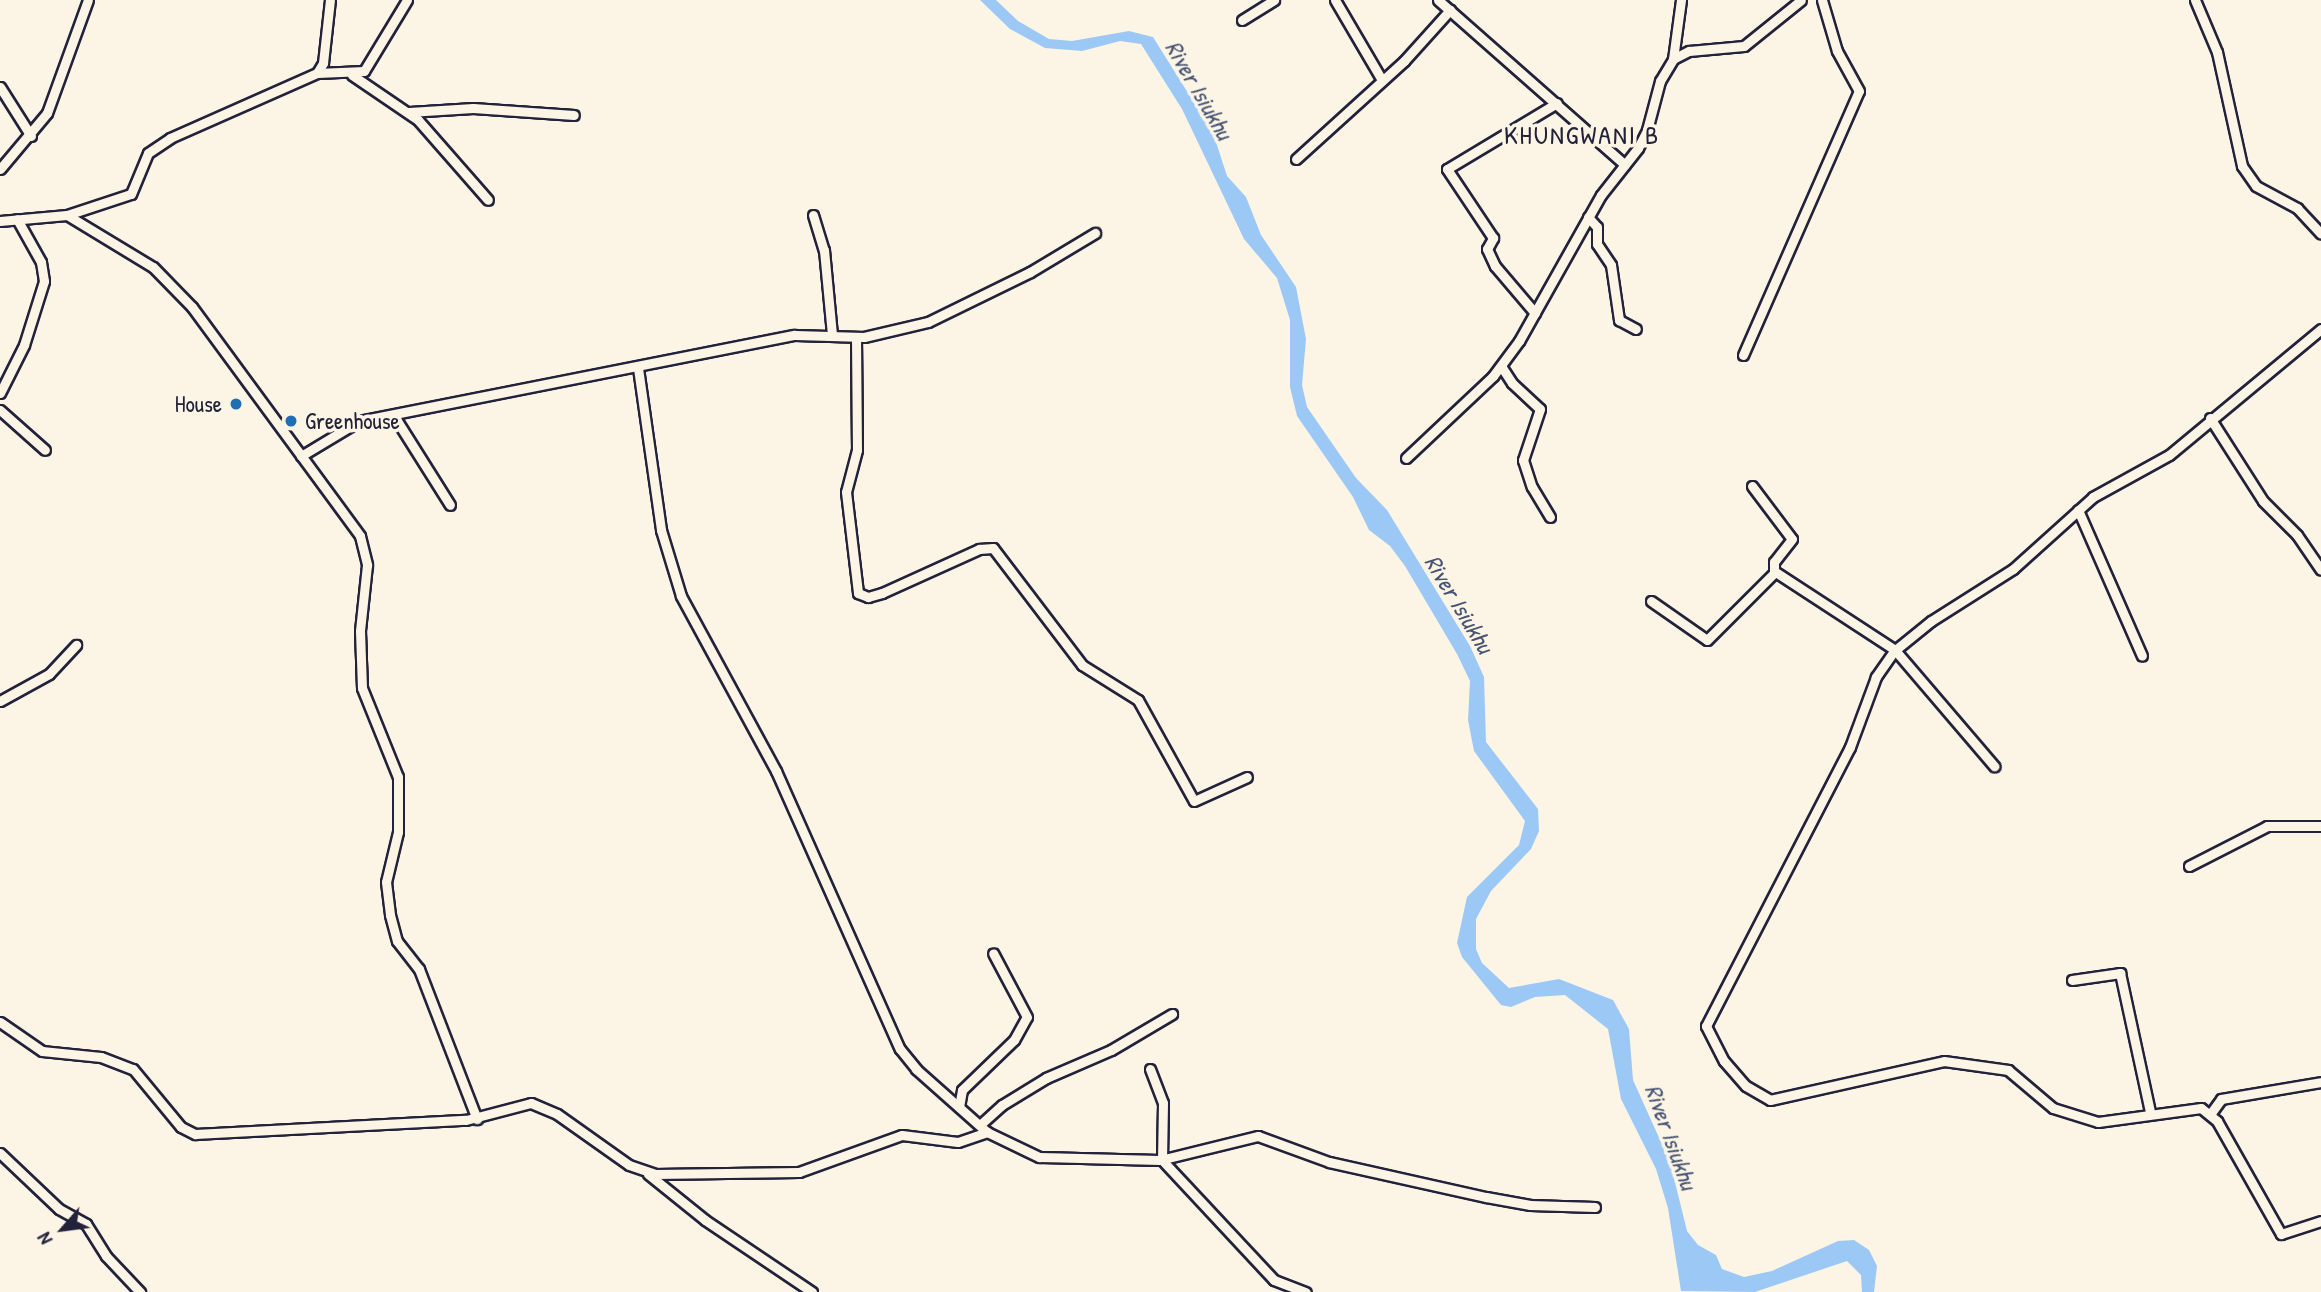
<!DOCTYPE html>
<html>
<head>
<meta charset="utf-8">
<style>
	body { margin:0 }
	#map { position:relative; width:2321px; height:1292px; overflow:hidden; background:#fcf5e5; font-family:"Patrick Hand",sans-serif }
	div>[style] { position:absolute }
	.water>* { inset:0; background:#9cc8f6 }
	.roads { filter:drop-shadow(2px 0 #22223b) drop-shadow(-2px 0 #22223b) drop-shadow(0 2px #22223b) drop-shadow(0 -2px #22223b) }
	.minor>* { height:9px; margin:-4.5px; padding:0 4.5px; transform-origin:4.5px; border-radius:4.5px; background:#fcf5e5 }
	.dots>* { width:19px; height:19px; translate:-50% -50%; box-sizing:border-box; border:4px solid #fcf5e5; border-radius:50% }
	span { translate:-50% -50%; white-space:nowrap; text-align:center; line-height:1.15; -webkit-text-stroke:7px #fcf5e5; paint-order:stroke }
	.poi-label { font-size:23px; color:#22223b }
	.right { translate:-100% -50%; text-align:right }
	.left { translate:0 -50%; text-align:left }
	.water-label { font-size:24px; color:#475473; font-style:italic }
	.quarter-label { font-size:26px; color:#22223b; letter-spacing:2px }
	.north { position:absolute; left:28px; top:1194px; width:70px; height:70px; -webkit-text-stroke:5px #fcf5e5; paint-order:stroke; rotate:242deg; font-size:19px; font-weight:700; line-height:28px; text-align:center; color:#22223b }
	.north::after { content:''; display:block; margin:auto; width:24px; height:32px; background:#22223b; clip-path:polygon(50% 0,100% 100%,50% 72%,0 100%) }
</style>
</head>
<body>
<div id="map">
	<div class="water">
		<i style="clip-path:polygon(980px 0,996px 0,1018px 21px,1049px 39px,1072px 41px,1129px 31px,1153px 37px,1213px 133px,1227px 176px,1246px 197px,1261px 235px,1296px 287px,1306px 339px,1302px 385px,1307px 407px,1356px 478px,1387px 510px,1470px 646px,1484px 677px,1486px 742px,1538px 809px,1539px 831px,1531px 849px,1491px 891px,1476px 919px,1476px 949px,1482px 963px,1509px 988px,1559px 979px,1613px 1000px,1629px 1029px,1633px 1080px,1670px 1162px,1687px 1231px,1698px 1245px,1716px 1255px,1722px 1269px,1744px 1277px,1772px 1271px,1838px 1241px,1854px 1240px,1869px 1250px,1877px 1266px,1874px 1292px,1862px 1292px,1861px 1275px,1847px 1261px,1755px 1292px,1681px 1291px,1668px 1208px,1656px 1169px,1621px 1099px,1608px 1029px,1565px 995px,1535px 997px,1511px 1007px,1501px 1005px,1462px 957px,1457px 943px,1467px 897px,1519px 845px,1525px 821px,1474px 751px,1468px 720px,1470px 681px,1457px 654px,1405px 566px,1390px 546px,1369px 530px,1353px 497px,1297px 416px,1290px 387px,1290px 320px,1277px 278px,1244px 239px,1182px 109px,1141px 44px,1120px 41px,1082px 51px,1045px 48px,1010px 29px)"></i>
	</div>
	<div class="roads">
		<div class="minor">
			<i style="left:1335px;top:0;width:93px;rotate:59.6deg"></i>
			<i style="left:1438px;top:0;width:249px;rotate:41.4deg"></i>
			<i style="left:2195px;top:0;width:56px;rotate:67.1deg"></i>
			<i style="left:2217px;top:52px;width:117px;rotate:77.6deg"></i>
			<i style="left:2242px;top:166px;width:24px;rotate:55deg"></i>
			<i style="left:2256px;top:186px;width:47px;rotate:28.2deg"></i>
			<i style="left:2297px;top:208px;width:35px;rotate:47deg"></i>
			<i style="left:1242px;top:20px;width:38px;rotate:-32deg"></i>
			<i style="left:1673px;top:59px;width:60px;rotate:-82.3deg"></i>
			<i style="left:317px;top:73px;width:47px;rotate:-2.4deg"></i>
			<i style="left:364px;top:71px;width:83px;rotate:-58.8deg"></i>
			<i style="left:352px;top:75px;width:80px;rotate:34.3deg"></i>
			<i style="left:418px;top:120px;width:106px;rotate:48.8deg"></i>
			<i style="left:0;top:87px;width:58px;rotate:57.7deg"></i>
			<i style="left:409px;top:112px;width:64px;rotate:-3.6deg"></i>
			<i style="left:473px;top:108px;width:101px;rotate:4deg"></i>
			<i style="left:1296px;top:159px;width:146px;rotate:-42.2deg"></i>
			<i style="left:1404px;top:61px;width:69px;rotate:-48deg"></i>
			<i style="left:0;top:169px;width:73px;rotate:-50deg"></i>
			<i style="left:47px;top:113px;width:120px;rotate:-70.1deg"></i>
			<i style="left:67px;top:215px;width:67px;rotate:-18.2deg"></i>
			<i style="left:131px;top:194px;width:44px;rotate:-67.5deg"></i>
			<i style="left:148px;top:153px;width:27px;rotate:-34deg"></i>
			<i style="left:170px;top:138px;width:161px;rotate:-23.9deg"></i>
			<i style="left:317px;top:73px;width:12px;rotate:-59deg"></i>
			<i style="left:323px;top:63px;width:63px;rotate:-83.7deg"></i>
			<i style="left:813px;top:215px;width:37px;rotate:73deg"></i>
			<i style="left:824px;top:250px;width:84px;rotate:84.6deg"></i>
			<i style="left:1588px;top:217px;width:13px;rotate:48deg"></i>
			<i style="left:1597px;top:227px;width:17px;rotate:90deg"></i>
			<i style="left:1597px;top:244px;width:25px;rotate:56deg"></i>
			<i style="left:1611px;top:265px;width:56px;rotate:81.7deg"></i>
			<i style="left:1619px;top:320px;width:19px;rotate:28deg"></i>
			<i style="left:0;top:221px;width:67px;rotate:-5.1deg"></i>
			<i style="left:67px;top:215px;width:100px;rotate:31.2deg"></i>
			<i style="left:153px;top:267px;width:56px;rotate:45.7deg"></i>
			<i style="left:192px;top:307px;width:284px;rotate:53.7deg"></i>
			<i style="left:360px;top:536px;width:30px;rotate:76deg"></i>
			<i style="left:367px;top:565px;width:66px;rotate:96.1deg"></i>
			<i style="left:360px;top:631px;width:57px;rotate:88deg"></i>
			<i style="left:362px;top:688px;width:96px;rotate:68deg"></i>
			<i style="left:398px;top:777px;width:55px;rotate:90deg"></i>
			<i style="left:398px;top:832px;width:51px;rotate:103.5deg"></i>
			<i style="left:386px;top:882px;width:33px;rotate:83deg"></i>
			<i style="left:390px;top:915px;width:27px;rotate:75deg"></i>
			<i style="left:397px;top:941px;width:36px;rotate:52deg"></i>
			<i style="left:419px;top:969px;width:161px;rotate:68.9deg"></i>
			<i style="left:1535px;top:313px;width:62px;rotate:-130.4deg"></i>
			<i style="left:1495px;top:266px;width:19px;rotate:-115deg"></i>
			<i style="left:1487px;top:249px;width:13px;rotate:-61deg"></i>
			<i style="left:1493px;top:238px;width:83px;rotate:-123.7deg"></i>
			<i style="left:1447px;top:169px;width:128px;rotate:-31deg"></i>
			<i style="left:2321px;top:329px;width:197px;rotate:140.3deg"></i>
			<i style="left:2169px;top:455px;width:87px;rotate:151.1deg"></i>
			<i style="left:2093px;top:497px;width:108px;rotate:138deg"></i>
			<i style="left:2013px;top:569px;width:97px;rotate:147.6deg"></i>
			<i style="left:1931px;top:621px;width:48px;rotate:141deg"></i>
			<i style="left:1894px;top:651px;width:32px;rotate:125deg"></i>
			<i style="left:1876px;top:677px;width:75px;rotate:110.4deg"></i>
			<i style="left:1850px;top:747px;width:314px;rotate:117.3deg"></i>
			<i style="left:1706px;top:1026px;width:39px;rotate:63deg"></i>
			<i style="left:1724px;top:1061px;width:33px;rotate:49deg"></i>
			<i style="left:1746px;top:1086px;width:28px;rotate:30deg"></i>
			<i style="left:1770px;top:1100px;width:178px;rotate:-12.6deg"></i>
			<i style="left:1944px;top:1061px;width:65px;rotate:8deg"></i>
			<i style="left:2008px;top:1070px;width:59px;rotate:40.2deg"></i>
			<i style="left:2053px;top:1108px;width:47px;rotate:17.3deg"></i>
			<i style="left:2098px;top:1122px;width:104px;rotate:-7.7deg"></i>
			<i style="left:2201px;top:1108px;width:21px;rotate:39deg"></i>
			<i style="left:2217px;top:1121px;width:130px;rotate:60.5deg"></i>
			<i style="left:2281px;top:1234px;width:42px;rotate:-18deg"></i>
			<i style="left:856px;top:337px;width:113px;rotate:89.5deg"></i>
			<i style="left:857px;top:450px;width:43px;rotate:104.7deg"></i>
			<i style="left:846px;top:492px;width:102px;rotate:83.2deg"></i>
			<i style="left:858px;top:593px;width:11px;rotate:22deg"></i>
			<i style="left:868px;top:597px;width:15px;rotate:-16deg"></i>
			<i style="left:882px;top:593px;width:107px;rotate:-24.4deg"></i>
			<i style="left:979px;top:549px;width:14px;rotate:-4deg"></i>
			<i style="left:993px;top:548px;width:147px;rotate:52.7deg"></i>
			<i style="left:1082px;top:665px;width:66px;rotate:32deg"></i>
			<i style="left:1138px;top:700px;width:115px;rotate:61deg"></i>
			<i style="left:1194px;top:801px;width:58px;rotate:-24.4deg"></i>
			<i style="left:1743px;top:355px;width:288px;rotate:-66.3deg"></i>
			<i style="left:1859px;top:91px;width:46px;rotate:-118.8deg"></i>
			<i style="left:1837px;top:51px;width:53px;rotate:-106.4deg"></i>
			<i style="left:1501px;top:366px;width:20px;rotate:57deg"></i>
			<i style="left:1512px;top:383px;width:38px;rotate:43deg"></i>
			<i style="left:1540px;top:409px;width:54px;rotate:108.4deg"></i>
			<i style="left:1523px;top:460px;width:28px;rotate:72deg"></i>
			<i style="left:1532px;top:487px;width:35px;rotate:59deg"></i>
			<i style="left:638px;top:368px;width:164px;rotate:81.9deg"></i>
			<i style="left:661px;top:530px;width:69px;rotate:73.1deg"></i>
			<i style="left:681px;top:596px;width:199px;rotate:61.5deg"></i>
			<i style="left:776px;top:771px;width:304px;rotate:66deg"></i>
			<i style="left:900px;top:1049px;width:26px;rotate:51deg"></i>
			<i style="left:916px;top:1069px;width:95px;rotate:41.6deg"></i>
			<i style="left:0;top:393px;width:54px;rotate:-63.4deg"></i>
			<i style="left:24px;top:345px;width:67px;rotate:-72.6deg"></i>
			<i style="left:44px;top:281px;width:19px;rotate:-99deg"></i>
			<i style="left:41px;top:262px;width:49px;rotate:-119.2deg"></i>
			<i style="left:0;top:410px;width:60px;rotate:41.6deg"></i>
			<i style="left:394px;top:416px;width:105px;rotate:57.8deg"></i>
			<i style="left:2210px;top:418px;width:98px;rotate:57.4deg"></i>
			<i style="left:2263px;top:501px;width:48px;rotate:45deg"></i>
			<i style="left:2297px;top:535px;width:42px;rotate:55.6deg"></i>
			<i style="left:301px;top:456px;width:68px;rotate:-31.1deg"></i>
			<i style="left:359px;top:421px;width:444px;rotate:-11.2deg"></i>
			<i style="left:795px;top:335px;width:69px;rotate:1.7deg"></i>
			<i style="left:864px;top:337px;width:66px;rotate:-13.2deg"></i>
			<i style="left:928px;top:322px;width:114px;rotate:-26.1deg"></i>
			<i style="left:1030px;top:272px;width:76px;rotate:-31deg"></i>
			<i style="left:1406px;top:458px;width:120px;rotate:-43.3deg"></i>
			<i style="left:1493px;top:376px;width:44px;rotate:-53.4deg"></i>
			<i style="left:1519px;top:341px;width:167px;rotate:-60.7deg"></i>
			<i style="left:1601px;top:195px;width:60px;rotate:-51.8deg"></i>
			<i style="left:1638px;top:148px;width:20px;rotate:-63deg"></i>
			<i style="left:1647px;top:130px;width:51px;rotate:-75.1deg"></i>
			<i style="left:1660px;top:81px;width:26px;rotate:-59deg"></i>
			<i style="left:1673px;top:59px;width:18px;rotate:-27deg"></i>
			<i style="left:1689px;top:51px;width:55px;rotate:-5.2deg"></i>
			<i style="left:1744px;top:46px;width:73px;rotate:-38.9deg"></i>
			<i style="left:1752px;top:486px;width:66px;rotate:53deg"></i>
			<i style="left:1792px;top:539px;width:29px;rotate:128deg"></i>
			<i style="left:1774px;top:562px;width:9px;rotate:90deg"></i>
			<i style="left:1774px;top:571px;width:145px;rotate:33.1deg"></i>
			<i style="left:1895px;top:650px;width:153px;rotate:49.5deg"></i>
			<i style="left:2078px;top:510px;width:159px;rotate:66.3deg"></i>
			<i style="left:1651px;top:601px;width:68px;rotate:34.9deg"></i>
			<i style="left:1707px;top:640px;width:96px;rotate:-45deg"></i>
			<i style="left:0;top:701px;width:56px;rotate:-28.9deg"></i>
			<i style="left:49px;top:674px;width:40px;rotate:-47deg"></i>
			<i style="left:2189px;top:866px;width:88px;rotate:-27.1deg"></i>
			<i style="left:2267px;top:826px;width:54px"></i>
			<i style="left:2072px;top:980px;width:49px;rotate:-8.3deg"></i>
			<i style="left:2120px;top:973px;width:142px;rotate:77.8deg"></i>
			<i style="left:0;top:1022px;width:51px;rotate:34.6deg"></i>
			<i style="left:42px;top:1051px;width:59px;rotate:5.8deg"></i>
			<i style="left:101px;top:1057px;width:34px;rotate:21deg"></i>
			<i style="left:133px;top:1069px;width:75px;rotate:50.4deg"></i>
			<i style="left:181px;top:1127px;width:16px;rotate:27deg"></i>
			<i style="left:195px;top:1134px;width:271px;rotate:-3deg"></i>
			<i style="left:466px;top:1120px;width:67px;rotate:-14.7deg"></i>
			<i style="left:531px;top:1103px;width:28px;rotate:23deg"></i>
			<i style="left:557px;top:1114px;width:88px;rotate:35.3deg"></i>
			<i style="left:629px;top:1165px;width:28px;rotate:19deg"></i>
			<i style="left:655px;top:1174px;width:144px;rotate:-0.8deg"></i>
			<i style="left:799px;top:1172px;width:109px;rotate:-19.8deg"></i>
			<i style="left:902px;top:1135px;width:56px;rotate:7.1deg"></i>
			<i style="left:958px;top:1142px;width:31px;rotate:-19deg"></i>
			<i style="left:987px;top:1132px;width:58px;rotate:25.7deg"></i>
			<i style="left:1039px;top:1157px;width:121px;rotate:1.4deg"></i>
			<i style="left:1160px;top:1160px;width:101px;rotate:-13.8deg"></i>
			<i style="left:1258px;top:1136px;width:76px;rotate:20.1deg"></i>
			<i style="left:1329px;top:1162px;width:161px;rotate:12.6deg"></i>
			<i style="left:1486px;top:1197px;width:45px;rotate:10.3deg"></i>
			<i style="left:1530px;top:1205px;width:65px;rotate:1.8deg"></i>
			<i style="left:1150px;top:1069px;width:36px;rotate:69deg"></i>
			<i style="left:1163px;top:1103px;width:57px;rotate:91deg"></i>
			<i style="left:1162px;top:1160px;width:164px;rotate:47deg"></i>
			<i style="left:1274px;top:1280px;width:34px;rotate:21deg"></i>
			<i style="left:959px;top:1107px;width:17px;rotate:-80deg"></i>
			<i style="left:962px;top:1090px;width:72px;rotate:-43.9deg"></i>
			<i style="left:1014px;top:1040px;width:26px;rotate:-61deg"></i>
			<i style="left:1027px;top:1017px;width:72px;rotate:-118deg"></i>
			<i style="left:2211px;top:1113px;width:17px;rotate:-54deg"></i>
			<i style="left:2221px;top:1099px;width:101px;rotate:-9.6deg"></i>
			<i style="left:982px;top:1123px;width:27px;rotate:-42deg"></i>
			<i style="left:1002px;top:1105px;width:52px;rotate:-31.5deg"></i>
			<i style="left:1046px;top:1078px;width:71px;rotate:-23.3deg"></i>
			<i style="left:1111px;top:1050px;width:71px;rotate:-30.5deg"></i>
			<i style="left:0;top:1153px;width:81px;rotate:43.5deg"></i>
			<i style="left:59px;top:1209px;width:31px;rotate:29deg"></i>
			<i style="left:86px;top:1224px;width:38px;rotate:58deg"></i>
			<i style="left:106px;top:1256px;width:50px;rotate:46.6deg"></i>
			<i style="left:648px;top:1174px;width:73px;rotate:38.9deg"></i>
			<i style="left:705px;top:1220px;width:129px;rotate:33.9deg"></i>
		</div>
	</div>
	<div class="dots">
		<i style="left:236px;top:404px;background:#1f6fb2"></i>
		<i style="left:291px;top:421px;background:#1f6fb2"></i>
	</div>
	<div class="poi-label">
		<span class="right" style="left:222px;top:404px">House</span>
		<span class="left" style="left:305px;top:421px">Greenhouse</span>
	</div>
	<div class="water-label">
		<span style="left:1199px;top:90px;rotate:60deg">River Isiukhu</span>
		<span style="left:1459px;top:604px;rotate:59deg">River Isiukhu</span>
		<span style="left:1671px;top:1137px;rotate:70deg">River Isiukhu</span>
	</div>
	<div class="quarter-label">
		<span style="left:1582px;top:135px">KHUNGWANI B</span>
	</div>
	<div class="north">N</div>
</div>
</body>
</html>
